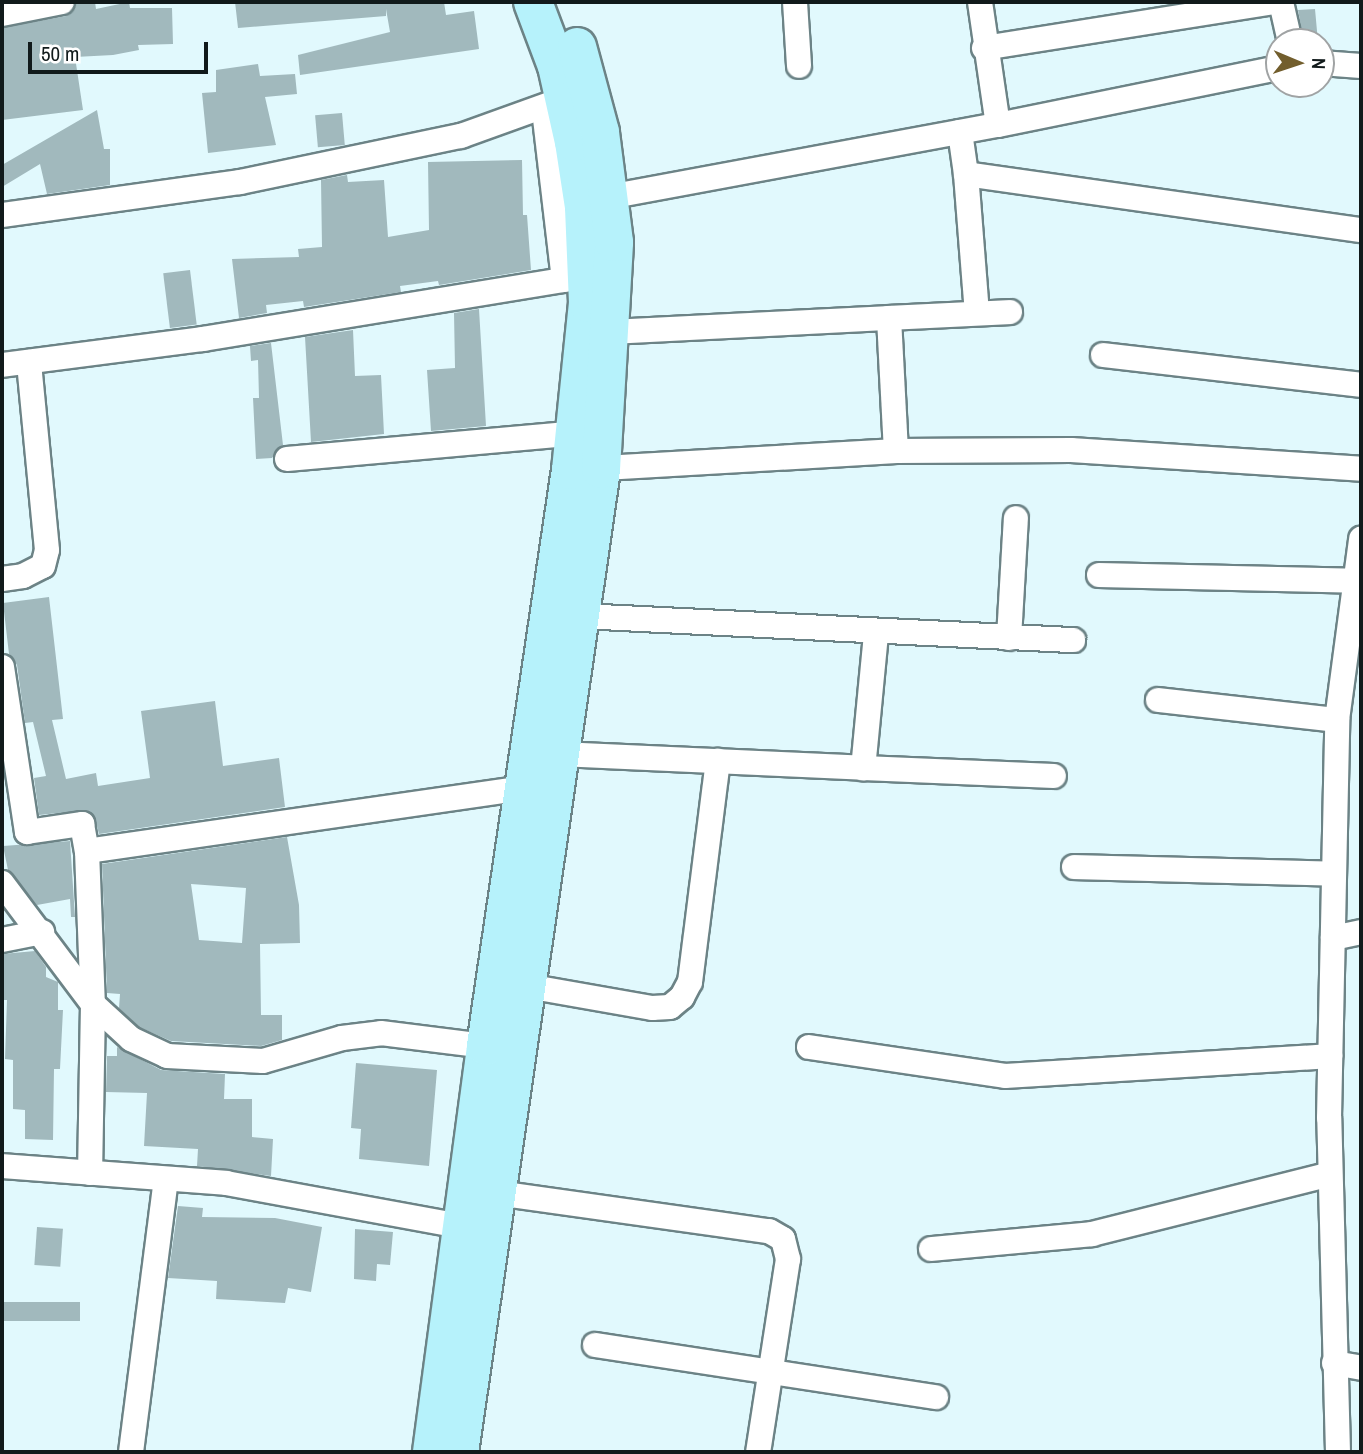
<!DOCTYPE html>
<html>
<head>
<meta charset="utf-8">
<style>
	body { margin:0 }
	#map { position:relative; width:1363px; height:1454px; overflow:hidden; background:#e1f9fd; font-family:"Archivo Narrow",sans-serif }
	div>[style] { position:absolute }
	.building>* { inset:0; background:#a1b9bd; transform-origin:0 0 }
	.roads { filter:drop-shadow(2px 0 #6c8386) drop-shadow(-2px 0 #6c8386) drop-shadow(0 2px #6c8386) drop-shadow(0 -2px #6c8386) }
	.street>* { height:24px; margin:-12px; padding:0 12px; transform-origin:12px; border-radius:12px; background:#fff }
	.primary>* { height:38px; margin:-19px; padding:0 19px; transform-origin:19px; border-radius:19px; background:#b6f2fb }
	span { translate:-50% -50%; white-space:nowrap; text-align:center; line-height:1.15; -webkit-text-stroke:5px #fff; paint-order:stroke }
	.frame { position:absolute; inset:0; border:4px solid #111a1b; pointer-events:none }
	.north { position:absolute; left:1265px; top:28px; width:70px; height:70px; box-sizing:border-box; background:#fff; border:2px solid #a0a3a4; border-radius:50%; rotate:92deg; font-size:19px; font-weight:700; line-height:28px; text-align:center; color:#111a1b }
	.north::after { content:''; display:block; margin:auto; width:24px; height:32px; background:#725e2d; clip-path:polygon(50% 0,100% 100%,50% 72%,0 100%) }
	.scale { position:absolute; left:28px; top:42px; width:180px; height:32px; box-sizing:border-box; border:4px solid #111a1b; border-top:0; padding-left:9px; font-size:21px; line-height:24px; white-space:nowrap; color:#111a1b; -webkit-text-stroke:5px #fff; paint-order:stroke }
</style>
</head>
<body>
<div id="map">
	<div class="building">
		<i style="clip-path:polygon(77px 2px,95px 2px,96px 9px,129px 2px,130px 8px,172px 8px,173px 44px,138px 45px,139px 50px,113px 55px,75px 57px,83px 110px,2px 120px,2px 28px,66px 16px)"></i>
		<i style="clip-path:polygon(235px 2px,444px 2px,446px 15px,474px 11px,479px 49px,300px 75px,298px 55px,390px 32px,386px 9px,386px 16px,238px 28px)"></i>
		<i style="clip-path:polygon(1315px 9px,1318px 42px,1304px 42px,1298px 10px)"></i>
		<i style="clip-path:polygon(258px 64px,260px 76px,295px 74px,297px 94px,265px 97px,276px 145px,208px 153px,202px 93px,216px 92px,216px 70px)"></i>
		<i style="clip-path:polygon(97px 110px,104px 149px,110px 149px,110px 185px,47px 194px,40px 164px,2px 187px,2px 165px)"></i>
		<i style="left:342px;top:113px;width:32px;height:27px;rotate:85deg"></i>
		<i style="clip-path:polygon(522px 160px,523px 215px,527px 215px,531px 270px,439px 285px,438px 281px,400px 286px,401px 292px,304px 307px,303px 301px,266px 305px,267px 313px,239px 318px,232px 259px,299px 257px,298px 249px,322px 247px,321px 180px,347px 175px,348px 182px,384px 180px,388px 237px,429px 230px,428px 162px)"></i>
		<i style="left:190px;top:270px;width:55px;height:27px;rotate:83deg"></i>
		<i style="clip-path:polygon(479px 309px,486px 426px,431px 431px,427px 370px,455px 368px,454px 313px)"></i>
		<i style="clip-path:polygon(353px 330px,355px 376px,381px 375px,384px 434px,311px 442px,305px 337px)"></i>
		<i style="clip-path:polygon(271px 343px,283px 445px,272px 458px,256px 459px,253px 398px,259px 398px,258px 360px,251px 361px,250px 346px)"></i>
		<i style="clip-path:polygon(49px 597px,63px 719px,52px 720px,66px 779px,96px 773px,98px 786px,150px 778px,141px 711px,215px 701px,223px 766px,279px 758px,285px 807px,99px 834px,94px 815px,87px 810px,39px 815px,34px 778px,46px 776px,33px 722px,25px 723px,17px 665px,9px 654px,3px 603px)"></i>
		<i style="clip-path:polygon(evenodd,287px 837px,299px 905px,300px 943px,260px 944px,261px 1015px,282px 1015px,282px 1040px,261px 1046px,171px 1041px,139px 1027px,119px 1008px,120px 994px,107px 993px,102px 864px,287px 837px,191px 884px,246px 888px,242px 943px,199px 940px,191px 884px)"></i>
		<i style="clip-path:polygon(70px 841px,75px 917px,71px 917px,70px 899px,37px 905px,8px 870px,3px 846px)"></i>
		<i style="clip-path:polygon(35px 951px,46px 967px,46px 977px,58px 982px,58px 1010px,63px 1010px,60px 1069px,54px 1069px,53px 1140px,25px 1139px,25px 1110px,13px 1109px,13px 1060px,5px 1059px,7px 1000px,3px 1000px,2px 954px)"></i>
		<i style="clip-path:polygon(117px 1047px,161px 1070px,225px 1074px,224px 1099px,252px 1099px,252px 1137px,273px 1139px,271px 1176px,197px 1166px,198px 1149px,144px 1146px,147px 1093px,106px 1092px,107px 1056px,117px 1056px)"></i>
		<i style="clip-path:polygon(356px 1063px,437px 1070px,429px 1166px,359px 1159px,361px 1129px,351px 1128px)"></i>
		<i style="clip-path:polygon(178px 1206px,203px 1208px,202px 1217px,275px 1218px,322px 1227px,311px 1292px,288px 1288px,285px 1303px,216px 1299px,217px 1281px,168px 1278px)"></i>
		<i style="left:37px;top:1227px;width:26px;height:38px;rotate:4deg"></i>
		<i style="clip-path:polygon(355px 1229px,393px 1232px,390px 1265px,377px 1264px,376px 1281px,354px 1279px)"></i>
		<i style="left:2px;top:1302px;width:78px;height:19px"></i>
	</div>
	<div class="roads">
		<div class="street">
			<i style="left:795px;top:2px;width:64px;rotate:86.4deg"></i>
			<i style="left:980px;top:2px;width:124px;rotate:81.7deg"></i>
			<i style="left:998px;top:125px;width:287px;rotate:-11.5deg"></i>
			<i style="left:1281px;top:2px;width:41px;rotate:77.3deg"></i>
			<i style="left:2px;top:14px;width:61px;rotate:-11.3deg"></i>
			<i style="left:984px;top:48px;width:296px;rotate:-9deg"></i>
			<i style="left:1321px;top:63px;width:40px;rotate:4.3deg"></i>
			<i style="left:960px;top:132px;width:42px;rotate:81.9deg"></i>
			<i style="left:966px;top:174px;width:399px;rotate:8.1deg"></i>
			<i style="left:966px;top:174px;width:139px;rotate:85.5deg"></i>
			<i style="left:608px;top:197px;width:397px;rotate:-10.5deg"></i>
			<i style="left:2px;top:215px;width:240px;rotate:-7.9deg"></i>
			<i style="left:240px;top:182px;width:226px;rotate:-11.8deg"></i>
			<i style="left:461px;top:136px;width:103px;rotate:-19.8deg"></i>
			<i style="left:1010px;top:312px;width:121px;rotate:177.2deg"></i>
			<i style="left:889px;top:318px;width:133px;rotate:87deg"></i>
			<i style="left:896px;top:451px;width:175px;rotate:-0.3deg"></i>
			<i style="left:1071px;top:450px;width:291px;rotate:3.7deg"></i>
			<i style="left:612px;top:332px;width:277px;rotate:-2.9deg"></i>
			<i style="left:1103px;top:355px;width:260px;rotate:6.6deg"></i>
			<i style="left:2px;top:365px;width:203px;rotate:-7.4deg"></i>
			<i style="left:203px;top:339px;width:366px;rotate:-9.3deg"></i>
			<i style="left:564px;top:280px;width:172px;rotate:-96.7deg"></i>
			<i style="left:287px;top:459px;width:290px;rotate:-5.1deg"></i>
			<i style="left:586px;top:469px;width:311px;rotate:-3.3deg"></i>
			<i style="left:1099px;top:575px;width:256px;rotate:1.3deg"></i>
			<i style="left:2px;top:579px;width:21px;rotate:-8deg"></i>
			<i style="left:23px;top:576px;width:22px;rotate:-27deg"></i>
			<i style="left:43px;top:566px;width:16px;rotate:-76deg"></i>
			<i style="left:47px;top:550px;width:189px;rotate:-95.5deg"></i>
			<i style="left:580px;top:616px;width:494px;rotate:2.8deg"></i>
			<i style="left:876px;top:634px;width:135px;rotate:95.5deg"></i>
			<i style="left:863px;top:768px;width:191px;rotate:2.4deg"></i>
			<i style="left:1009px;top:638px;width:120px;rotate:-86.7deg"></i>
			<i style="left:2px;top:667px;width:167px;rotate:81.4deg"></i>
			<i style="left:27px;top:832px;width:56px;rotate:-8.3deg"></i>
			<i style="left:82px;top:824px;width:27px;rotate:80deg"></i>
			<i style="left:87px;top:851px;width:455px;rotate:-8.2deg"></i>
			<i style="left:1158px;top:700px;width:180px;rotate:6.4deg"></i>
			<i style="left:560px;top:754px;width:303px;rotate:2.6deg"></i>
			<i style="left:87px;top:851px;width:153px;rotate:87.8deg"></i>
			<i style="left:93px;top:1004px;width:169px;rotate:91deg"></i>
			<i style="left:1074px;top:867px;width:260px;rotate:1.5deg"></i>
			<i style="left:2px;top:883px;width:151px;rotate:53.1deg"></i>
			<i style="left:93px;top:1004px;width:52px;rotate:42.6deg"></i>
			<i style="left:131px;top:1039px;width:40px;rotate:25deg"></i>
			<i style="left:167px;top:1056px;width:96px;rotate:3deg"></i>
			<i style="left:263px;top:1061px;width:82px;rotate:-16.2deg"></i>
			<i style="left:342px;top:1038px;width:39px;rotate:-7deg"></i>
			<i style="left:381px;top:1033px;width:106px;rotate:7.1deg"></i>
			<i style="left:1333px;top:938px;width:29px;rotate:-12deg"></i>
			<i style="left:2px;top:940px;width:41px;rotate:-11.3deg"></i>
			<i style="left:527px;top:986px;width:127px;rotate:10deg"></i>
			<i style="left:652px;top:1008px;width:18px;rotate:-3deg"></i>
			<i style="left:670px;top:1007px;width:16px;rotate:-40deg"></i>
			<i style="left:682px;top:997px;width:17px;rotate:-62deg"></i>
			<i style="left:690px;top:982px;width:223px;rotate:-82.8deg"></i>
			<i style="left:809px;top:1047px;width:198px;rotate:8.4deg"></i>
			<i style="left:1005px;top:1076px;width:326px;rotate:-3.5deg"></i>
			<i style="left:2px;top:1166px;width:225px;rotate:4.3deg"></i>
			<i style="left:226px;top:1183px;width:254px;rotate:10.4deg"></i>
			<i style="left:497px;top:1193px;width:275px;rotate:8deg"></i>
			<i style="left:769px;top:1231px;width:16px;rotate:30deg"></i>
			<i style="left:783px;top:1239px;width:21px;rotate:76deg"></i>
			<i style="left:788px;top:1259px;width:195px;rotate:98.8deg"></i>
			<i style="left:931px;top:1249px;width:162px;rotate:-5.3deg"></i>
			<i style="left:1092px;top:1234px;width:245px;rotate:-14.1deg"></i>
			<i style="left:595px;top:1345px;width:345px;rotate:8.7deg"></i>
			<i style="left:1334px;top:1363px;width:27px;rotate:10deg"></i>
			<i style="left:131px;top:1452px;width:275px;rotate:-82.7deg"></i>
			<i style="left:1338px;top:1452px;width:334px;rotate:-91.5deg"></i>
			<i style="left:1329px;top:1118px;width:398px;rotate:-88.8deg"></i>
			<i style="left:1337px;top:720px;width:183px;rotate:-82.4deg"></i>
		</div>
		<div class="primary">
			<i style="left:432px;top:1452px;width:410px;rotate:-82.4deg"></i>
			<i style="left:486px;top:1046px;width:582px;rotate:-81.61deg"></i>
			<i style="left:571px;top:470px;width:168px;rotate:-84.2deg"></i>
			<i style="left:588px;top:303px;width:96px;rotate:-92.4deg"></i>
			<i style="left:584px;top:207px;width:66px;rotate:-98.7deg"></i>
			<i style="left:574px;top:142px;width:78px;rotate:-102.6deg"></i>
			<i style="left:557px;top:66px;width:68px;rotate:-110.6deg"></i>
			<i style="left:459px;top:1452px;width:993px;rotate:-81.78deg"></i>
			<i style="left:601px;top:469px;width:227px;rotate:-86.7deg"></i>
			<i style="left:614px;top:242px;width:111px;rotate:-97.3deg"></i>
			<i style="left:600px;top:132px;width:88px;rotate:-105.1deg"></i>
		</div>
	</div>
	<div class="frame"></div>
	<div class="north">N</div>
	<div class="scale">50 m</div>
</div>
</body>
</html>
